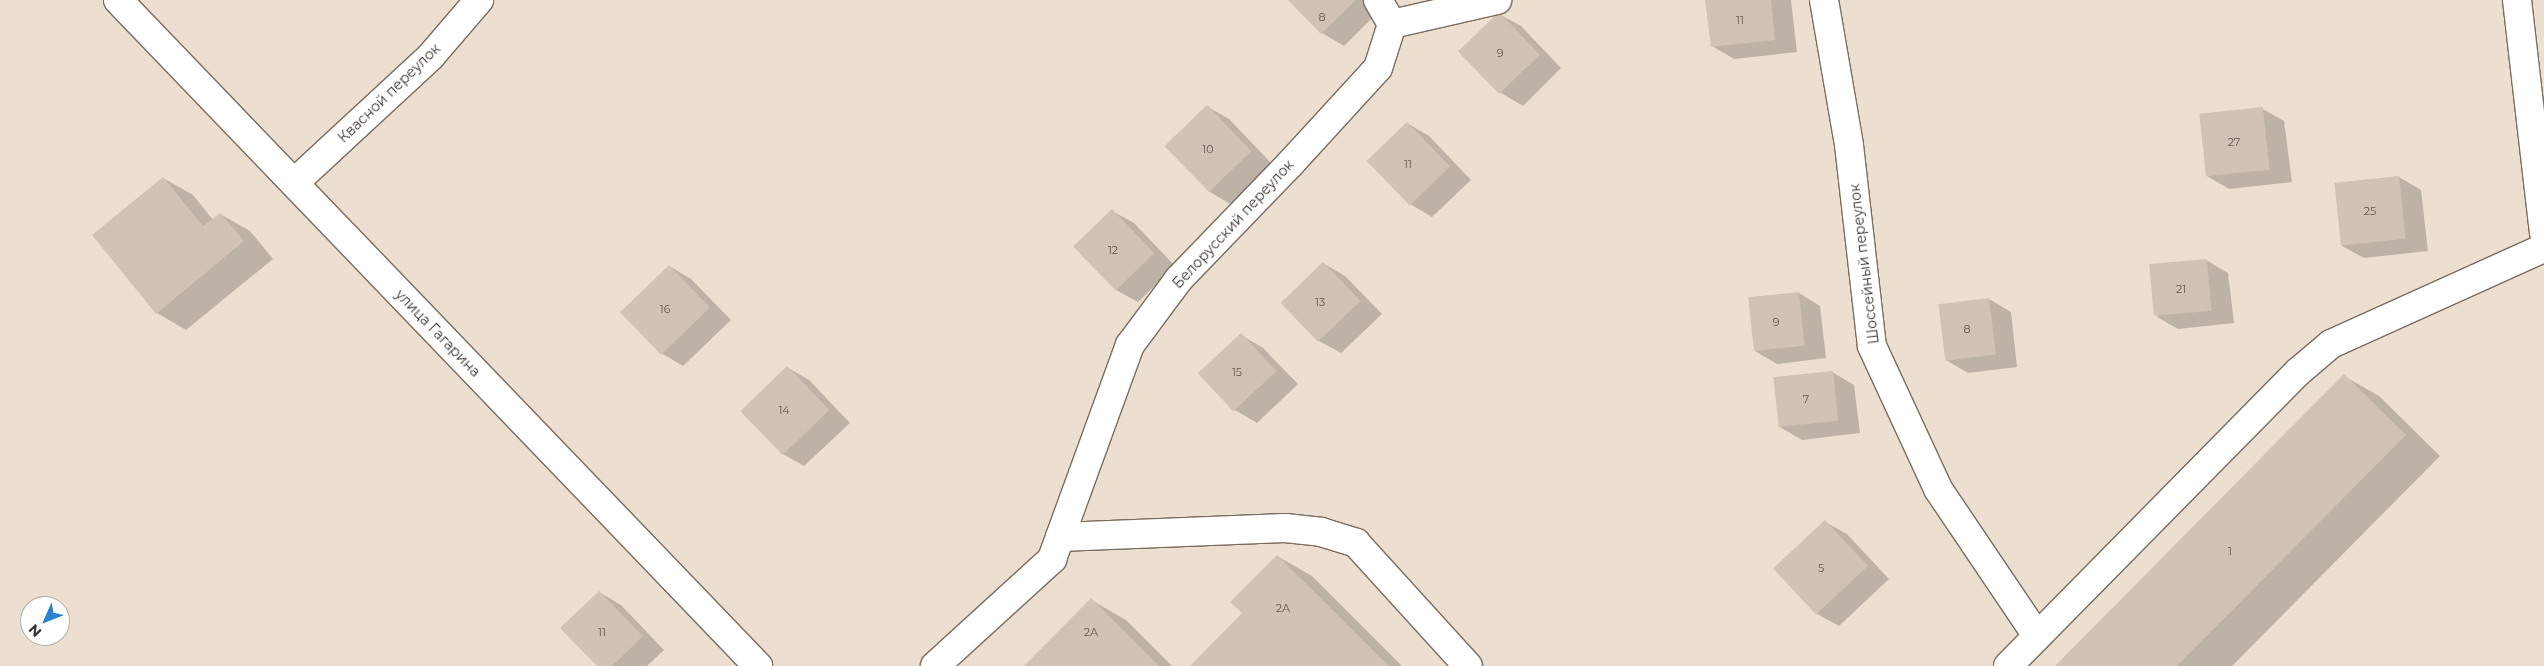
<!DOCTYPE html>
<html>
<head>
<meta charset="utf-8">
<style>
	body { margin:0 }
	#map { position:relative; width:2544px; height:666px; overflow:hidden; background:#eddfd0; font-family:Montserrat,sans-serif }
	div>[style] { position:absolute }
	.shadow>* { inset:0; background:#0003 }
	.building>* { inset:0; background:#d0c2b4; transform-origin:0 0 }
	.roads { filter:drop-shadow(1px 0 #7a6d60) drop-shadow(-1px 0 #7a6d60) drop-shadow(0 1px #7a6d60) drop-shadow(0 -1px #7a6d60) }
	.minor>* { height:28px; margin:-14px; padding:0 14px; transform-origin:14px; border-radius:14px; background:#fff }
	span { translate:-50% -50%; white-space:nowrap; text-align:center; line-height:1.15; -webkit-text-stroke:5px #fff; paint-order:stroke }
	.number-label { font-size:11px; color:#5f5850 }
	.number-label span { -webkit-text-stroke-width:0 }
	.street-label { font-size:14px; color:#39342e }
	.north { position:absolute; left:20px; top:596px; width:50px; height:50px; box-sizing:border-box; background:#fff; border:1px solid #b0aeab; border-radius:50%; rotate:226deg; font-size:14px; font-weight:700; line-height:20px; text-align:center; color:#39342e }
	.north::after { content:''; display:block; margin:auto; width:18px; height:22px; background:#2983d1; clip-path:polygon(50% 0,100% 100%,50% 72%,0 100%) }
</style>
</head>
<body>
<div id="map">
	<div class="shadow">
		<i style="clip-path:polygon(1290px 0,1375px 0,1382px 8px,1344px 46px,1322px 33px)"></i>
		<i style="clip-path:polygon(1707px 0,1791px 0,1797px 52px,1734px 59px,1712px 46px)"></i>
		<i style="clip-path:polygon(1499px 14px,1521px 26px,1561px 68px,1523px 106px,1501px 93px,1461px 52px)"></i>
		<i style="clip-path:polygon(1208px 107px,1229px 119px,1273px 165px,1232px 205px,1210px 192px)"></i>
		<i style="clip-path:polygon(2263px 109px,2284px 121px,2292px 182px,2229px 189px,2207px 176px)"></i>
		<i style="clip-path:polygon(1407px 123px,1429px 136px,1471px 180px,1432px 217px,1410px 204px)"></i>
		<i style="clip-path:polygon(2399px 177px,2421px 190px,2428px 251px,2364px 258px,2342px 246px)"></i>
		<i style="clip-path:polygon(163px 178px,193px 195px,213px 220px,220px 214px,250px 231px,273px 259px,186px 330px,157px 313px)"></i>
		<i style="clip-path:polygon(1112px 211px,1134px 223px,1175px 266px,1138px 302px,1116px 290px)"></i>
		<i style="clip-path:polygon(2206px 260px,2228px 273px,2234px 323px,2178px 329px,2157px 317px)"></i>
		<i style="clip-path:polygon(1323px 263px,1345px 276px,1382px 314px,1341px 353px,1319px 341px)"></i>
		<i style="clip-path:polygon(669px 266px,691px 279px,731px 320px,683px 366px,661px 353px)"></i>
		<i style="clip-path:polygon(1799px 293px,1820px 306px,1826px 358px,1777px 364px,1755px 351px)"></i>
		<i style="clip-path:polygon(1989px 299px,2011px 312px,2017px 367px,1968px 373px,1946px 360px)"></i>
		<i style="clip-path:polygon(1241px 335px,1263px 348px,1298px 384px,1257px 423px,1235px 410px,1200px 374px)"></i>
		<i style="clip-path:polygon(787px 367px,809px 380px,850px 423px,804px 466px,783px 454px)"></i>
		<i style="clip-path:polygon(1832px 372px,1854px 385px,1860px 433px,1802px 440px,1780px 427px)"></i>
		<i style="clip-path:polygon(2344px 376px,2379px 396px,2440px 456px,2232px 666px,2057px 666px)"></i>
		<i style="clip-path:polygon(1825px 522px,1847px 534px,1889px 579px,1839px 626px,1817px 614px)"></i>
		<i style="clip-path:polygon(1277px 556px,1312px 576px,1402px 666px,1191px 666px,1243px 613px)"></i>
		<i style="clip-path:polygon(599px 592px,621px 605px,664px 650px,647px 666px,598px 666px)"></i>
		<i style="clip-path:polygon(1091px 600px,1126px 620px,1172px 666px,1026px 666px)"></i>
	</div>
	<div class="building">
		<i style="clip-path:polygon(1288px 0,1356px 0,1321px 34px)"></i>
		<i style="clip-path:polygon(1705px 0,1771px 0,1775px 40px,1711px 47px)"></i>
		<i style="left:1499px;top:12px;width:59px;height:57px;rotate:46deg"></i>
		<i style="left:1207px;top:105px;width:64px;height:59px;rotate:46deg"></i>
		<i style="left:2263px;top:107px;width:63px;height:64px;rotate:84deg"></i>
		<i style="left:1407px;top:122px;width:62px;height:56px;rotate:46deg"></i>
		<i style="left:2399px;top:176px;width:63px;height:65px;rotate:84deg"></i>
		<i style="clip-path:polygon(163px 177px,203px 226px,220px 213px,244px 241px,156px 314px,92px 235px)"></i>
		<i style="left:1112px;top:209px;width:61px;height:54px;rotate:46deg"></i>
		<i style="left:2207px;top:259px;width:52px;height:58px;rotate:85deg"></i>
		<i style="left:1323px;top:262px;width:54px;height:59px;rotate:46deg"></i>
		<i style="left:669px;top:265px;width:59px;height:68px;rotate:46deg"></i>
		<i style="left:1799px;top:292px;width:54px;height:51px;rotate:84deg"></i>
		<i style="left:1989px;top:298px;width:57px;height:51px;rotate:83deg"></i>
		<i style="left:1241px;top:333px;width:52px;height:59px;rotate:47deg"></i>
		<i style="left:787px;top:366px;width:61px;height:65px;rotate:46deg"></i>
		<i style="left:1833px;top:371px;width:50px;height:60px;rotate:84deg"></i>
		<i style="clip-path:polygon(2344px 374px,2406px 435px,2177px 666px,2055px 666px)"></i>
		<i style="left:1825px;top:520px;width:63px;height:71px;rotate:47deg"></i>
		<i style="clip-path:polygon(1277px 555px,1389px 666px,1190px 666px,1242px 613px,1230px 602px)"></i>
		<i style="clip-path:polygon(599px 591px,643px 636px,612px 666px,597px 666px,560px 628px)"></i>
		<i style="clip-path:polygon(1091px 598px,1159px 666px,1024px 666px)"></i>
	</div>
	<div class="roads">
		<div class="minor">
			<i style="left:118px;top:0;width:924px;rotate:46.14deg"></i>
			<i style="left:1378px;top:0;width:28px;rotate:60deg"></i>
			<i style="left:1824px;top:0;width:147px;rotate:80.2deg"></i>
			<i style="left:1849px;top:145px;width:202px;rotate:83.5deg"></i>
			<i style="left:1872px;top:346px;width:157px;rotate:65.2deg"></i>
			<i style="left:1938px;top:489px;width:177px;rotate:56deg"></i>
			<i style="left:2517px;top:0;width:234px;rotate:83.4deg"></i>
			<i style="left:294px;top:183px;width:187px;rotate:-42.8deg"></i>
			<i style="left:431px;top:56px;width:74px;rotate:-49.4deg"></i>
			<i style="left:1060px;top:537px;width:225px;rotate:-2.3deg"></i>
			<i style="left:1285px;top:528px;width:36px;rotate:6deg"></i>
			<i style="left:1321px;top:532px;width:37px;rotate:17deg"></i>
			<i style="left:1356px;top:543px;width:166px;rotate:47.7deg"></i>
			<i style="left:935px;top:666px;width:159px;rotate:-42.4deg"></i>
			<i style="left:1052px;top:559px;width:228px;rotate:-70deg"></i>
			<i style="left:1130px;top:345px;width:82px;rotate:-53.4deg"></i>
			<i style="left:1179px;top:279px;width:160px;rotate:-46deg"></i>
			<i style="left:1290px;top:164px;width:130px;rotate:-47.5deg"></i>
			<i style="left:1378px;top:68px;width:46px;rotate:-72.3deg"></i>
			<i style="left:1392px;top:24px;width:108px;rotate:-12.9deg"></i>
			<i style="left:2008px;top:666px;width:413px;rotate:-45.4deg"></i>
			<i style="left:2298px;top:372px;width:43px;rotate:-40.3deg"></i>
			<i style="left:2331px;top:344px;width:234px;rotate:-24.3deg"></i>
		</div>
	</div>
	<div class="number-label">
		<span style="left:1322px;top:17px">8</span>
		<span style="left:1740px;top:20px">11</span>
		<span style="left:1500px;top:53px">9</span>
		<span style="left:2234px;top:142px">27</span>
		<span style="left:1208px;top:149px">10</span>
		<span style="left:1408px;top:164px">11</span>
		<span style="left:2370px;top:211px">25</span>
		<span style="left:1113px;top:250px">12</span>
		<span style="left:2181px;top:289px">21</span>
		<span style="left:1320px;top:302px">13</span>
		<span style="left:665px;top:309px">16</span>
		<span style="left:1776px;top:322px">9</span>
		<span style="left:1967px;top:329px">8</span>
		<span style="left:1237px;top:372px">15</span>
		<span style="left:1806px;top:399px">7</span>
		<span style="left:784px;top:410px">14</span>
		<span style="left:2230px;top:551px">1</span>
		<span style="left:1821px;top:568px">5</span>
		<span style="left:1283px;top:608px">2А</span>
		<span style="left:602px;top:632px">11</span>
		<span style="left:1091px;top:632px">2А</span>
	</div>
	<div class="street-label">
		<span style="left:389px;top:93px;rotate:-44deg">Квасной переулок</span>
		<span style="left:1233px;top:224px;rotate:-47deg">Белорусский переулок</span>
		<span style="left:1864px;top:264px;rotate:-97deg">Шоссейный переулок</span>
		<span style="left:438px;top:333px;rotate:46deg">улица Гагарина</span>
	</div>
	<div class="north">N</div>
</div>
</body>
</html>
